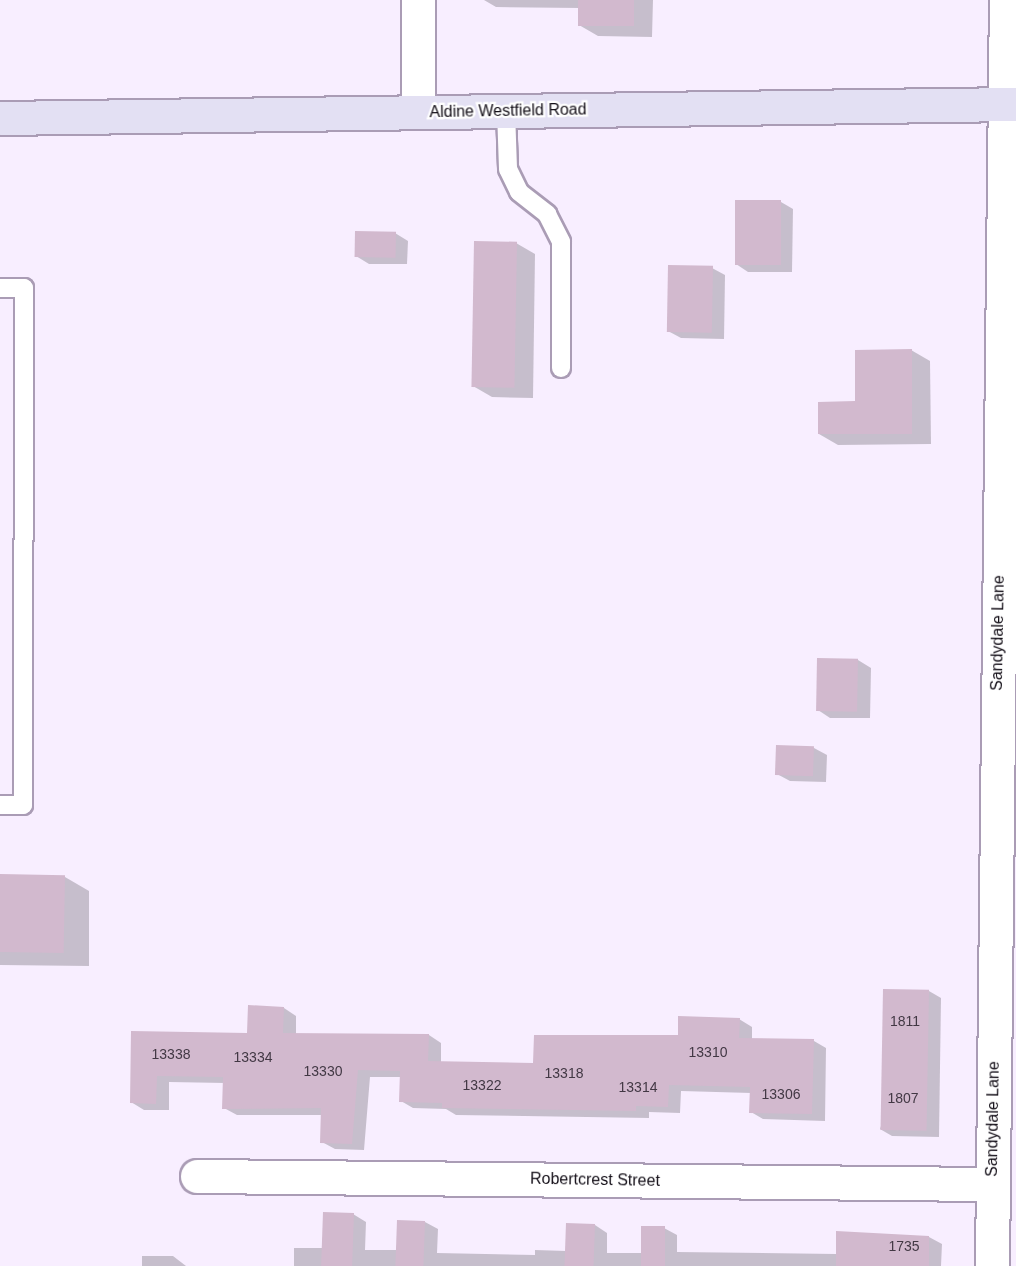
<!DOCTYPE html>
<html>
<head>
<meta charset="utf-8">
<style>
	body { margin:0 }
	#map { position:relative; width:1016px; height:1266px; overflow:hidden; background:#f8eeff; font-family:Arial,sans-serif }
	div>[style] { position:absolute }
	.shadow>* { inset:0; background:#0003 }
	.building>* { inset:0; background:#d2b9ce; transform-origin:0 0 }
	.roads { filter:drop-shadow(2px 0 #aa9cb5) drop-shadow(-2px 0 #aa9cb5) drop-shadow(0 2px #aa9cb5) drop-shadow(0 -2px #aa9cb5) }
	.service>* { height:18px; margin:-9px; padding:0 9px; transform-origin:9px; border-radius:9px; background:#fff }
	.minor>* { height:33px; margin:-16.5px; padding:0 16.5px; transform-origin:16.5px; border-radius:16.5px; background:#fff }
	.secondary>* { height:33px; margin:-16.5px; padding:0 16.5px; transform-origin:16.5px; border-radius:16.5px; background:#e3e0f3 }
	span { translate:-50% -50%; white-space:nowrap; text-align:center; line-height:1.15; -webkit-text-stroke:4.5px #fff; paint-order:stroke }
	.number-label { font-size:14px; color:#423844 }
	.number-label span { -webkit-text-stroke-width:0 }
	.street-label { font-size:16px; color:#120d16 }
</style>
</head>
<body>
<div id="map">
	<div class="shadow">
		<i style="clip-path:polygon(484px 0,653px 0,652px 37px,598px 36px,579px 25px,580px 8px,496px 7px)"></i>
		<i style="clip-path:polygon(781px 202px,793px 209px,792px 272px,748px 272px,736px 264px)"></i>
		<i style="clip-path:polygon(395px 233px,408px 241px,407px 264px,369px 264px,356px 256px)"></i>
		<i style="clip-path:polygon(516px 243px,535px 254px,533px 398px,492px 397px,473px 386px)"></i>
		<i style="clip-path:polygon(712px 268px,725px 275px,724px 339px,681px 338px,668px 331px)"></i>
		<i style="clip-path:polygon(911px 350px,930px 361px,931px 444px,838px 445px,819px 434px)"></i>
		<i style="clip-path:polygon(818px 660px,858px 660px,871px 668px,870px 718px,830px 718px,818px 710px)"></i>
		<i style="clip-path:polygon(778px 747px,814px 748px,827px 755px,826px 782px,790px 781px,777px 774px)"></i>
		<i style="clip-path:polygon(0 876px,65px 877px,89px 891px,89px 966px,0 965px)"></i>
		<i style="clip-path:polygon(929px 991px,941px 998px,939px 1137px,892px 1136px,880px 1129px)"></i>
		<i style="clip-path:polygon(284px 1008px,296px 1016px,296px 1034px,429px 1035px,441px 1043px,441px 1062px,535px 1064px,679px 1036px,739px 1019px,752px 1027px,752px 1040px,814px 1041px,826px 1048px,825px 1121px,763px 1119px,751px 1112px,751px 1093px,681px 1091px,680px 1113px,649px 1112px,649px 1118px,456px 1115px,446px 1109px,413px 1108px,401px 1101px,401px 1077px,370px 1077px,364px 1150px,335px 1149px,322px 1142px,323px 1115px,237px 1115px,224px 1108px,225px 1083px,169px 1082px,169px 1110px,144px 1110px,131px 1102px,133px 1033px,249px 1034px)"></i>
		<i style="clip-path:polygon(353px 1214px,366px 1222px,365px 1250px,398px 1250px,425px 1222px,438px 1229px,437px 1253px,535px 1255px,535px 1250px,567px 1251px,595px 1225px,607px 1233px,607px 1253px,642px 1253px,664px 1228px,677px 1235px,677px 1252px,837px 1254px,838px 1233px,929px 1237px,942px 1244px,941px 1266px,294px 1266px,294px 1248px,323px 1248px)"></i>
		<i style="clip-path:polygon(142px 1256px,173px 1256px,186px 1266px,142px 1266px)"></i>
	</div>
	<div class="building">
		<i style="left:578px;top:0;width:56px;height:26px"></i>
		<i style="left:735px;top:200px;width:46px;height:65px"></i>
		<i style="left:355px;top:231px;width:41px;height:26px;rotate:1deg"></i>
		<i style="left:474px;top:241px;width:43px;height:146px;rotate:1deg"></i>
		<i style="left:668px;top:265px;width:45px;height:67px;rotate:1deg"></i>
		<i style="clip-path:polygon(912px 349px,912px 434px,818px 434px,818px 402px,855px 401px,855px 350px)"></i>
		<i style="left:817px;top:658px;width:41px;height:53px;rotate:1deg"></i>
		<i style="left:776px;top:745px;width:38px;height:30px;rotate:2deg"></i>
		<i style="left:0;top:874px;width:65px;height:78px;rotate:1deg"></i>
		<i style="left:883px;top:989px;width:46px;height:141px;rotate:1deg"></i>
		<i style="clip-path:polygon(248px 1005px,284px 1007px,283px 1033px,429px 1034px,428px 1061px,533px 1063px,534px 1035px,678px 1035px,678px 1016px,740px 1018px,739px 1038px,814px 1039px,812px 1114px,749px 1113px,750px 1087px,669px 1085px,668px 1107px,636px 1106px,636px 1111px,442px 1108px,442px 1103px,399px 1102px,400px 1071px,358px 1070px,352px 1144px,320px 1143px,321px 1108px,222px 1109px,223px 1077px,157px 1076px,156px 1104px,130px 1103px,131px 1031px,247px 1033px)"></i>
		<i style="left:323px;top:1212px;width:31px;height:54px;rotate:2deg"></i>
		<i style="left:397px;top:1220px;width:28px;height:46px;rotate:2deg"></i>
		<i style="left:566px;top:1223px;width:29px;height:43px;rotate:2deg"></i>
		<i style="left:641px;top:1226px;width:24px;height:40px"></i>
		<i style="clip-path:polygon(836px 1231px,929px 1236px,929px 1266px,836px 1266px)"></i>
	</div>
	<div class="roads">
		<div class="service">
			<i style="left:506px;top:111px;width:58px;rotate:88deg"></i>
			<i style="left:508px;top:169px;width:25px;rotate:64deg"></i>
			<i style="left:519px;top:192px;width:36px;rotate:38deg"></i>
			<i style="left:547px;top:214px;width:31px;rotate:63deg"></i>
			<i style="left:561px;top:242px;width:126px;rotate:90deg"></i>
			<i style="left:0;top:288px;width:24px"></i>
			<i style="left:24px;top:288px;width:517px;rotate:90.11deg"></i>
			<i style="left:23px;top:805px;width:23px;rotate:180deg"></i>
		</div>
		<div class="minor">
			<i style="left:418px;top:112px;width:112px;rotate:-90deg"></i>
			<i style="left:197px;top:1176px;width:796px;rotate:0.58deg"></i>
			<i style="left:992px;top:1266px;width:1266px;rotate:-89.37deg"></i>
		</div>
		<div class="secondary">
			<i style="left:0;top:118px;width:1016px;rotate:-0.79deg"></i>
		</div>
	</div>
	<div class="number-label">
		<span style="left:905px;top:1021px">1811</span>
		<span style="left:708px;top:1052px">13310</span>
		<span style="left:171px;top:1054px">13338</span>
		<span style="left:253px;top:1057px">13334</span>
		<span style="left:323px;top:1071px">13330</span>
		<span style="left:564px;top:1073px">13318</span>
		<span style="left:482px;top:1085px">13322</span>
		<span style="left:638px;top:1087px">13314</span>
		<span style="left:781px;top:1094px">13306</span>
		<span style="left:903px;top:1098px">1807</span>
		<span style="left:904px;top:1246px">1735</span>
	</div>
	<div class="street-label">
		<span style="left:508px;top:111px;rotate:-1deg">Aldine Westfield Road</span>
		<span style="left:998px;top:633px;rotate:-89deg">Sandydale Lane</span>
		<span style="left:993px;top:1119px;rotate:-89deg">Sandydale Lane</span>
		<span style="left:595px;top:1180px;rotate:1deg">Robertcrest Street</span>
	</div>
</div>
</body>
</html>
